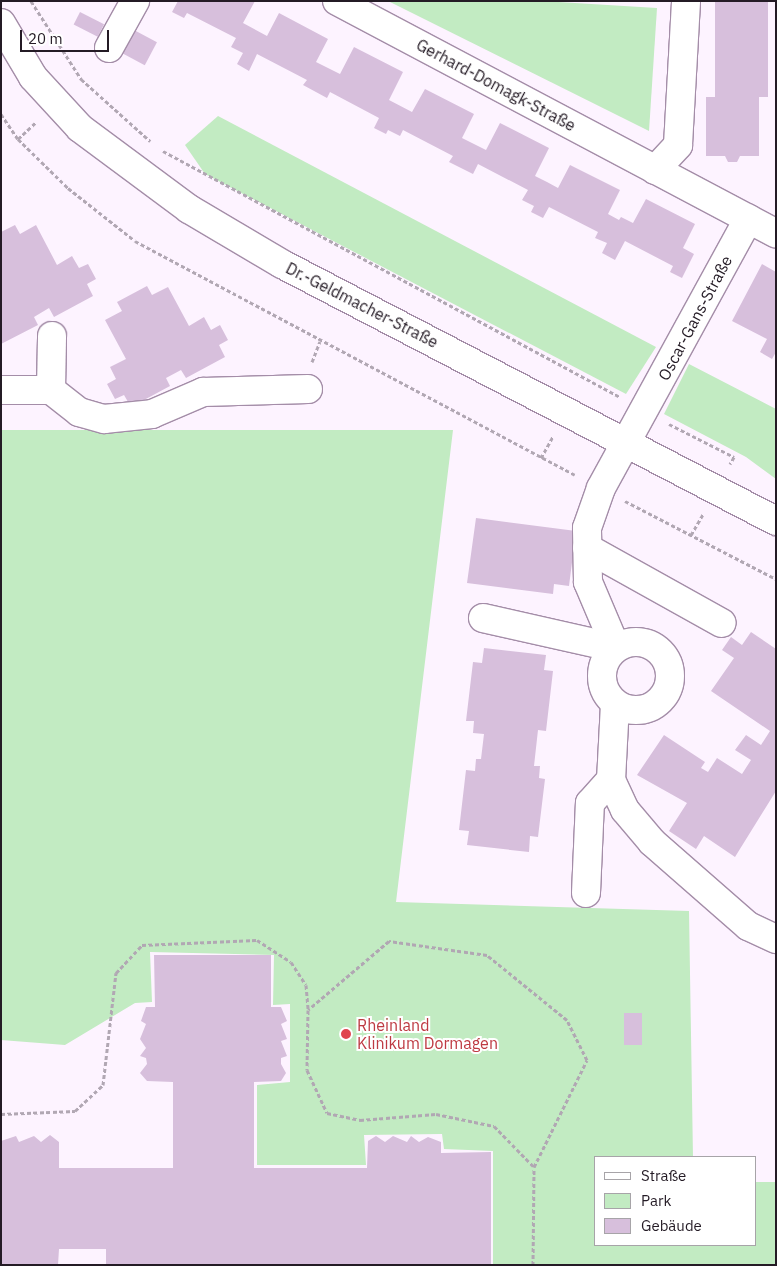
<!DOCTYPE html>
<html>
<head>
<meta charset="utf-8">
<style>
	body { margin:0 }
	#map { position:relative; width:777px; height:1266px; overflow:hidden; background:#fdf3ff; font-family:"IBM Plex Sans",sans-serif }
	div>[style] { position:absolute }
	.green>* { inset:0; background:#c2ebc2 }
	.building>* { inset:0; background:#d7bfdc; transform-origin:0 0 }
	.path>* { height:3px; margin-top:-1.5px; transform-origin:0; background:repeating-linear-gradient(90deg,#b1a7b3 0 4px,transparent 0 6.5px) }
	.roads { filter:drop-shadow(1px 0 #a48da8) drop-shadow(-1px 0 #a48da8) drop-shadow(0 1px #a48da8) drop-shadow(0 -1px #a48da8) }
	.minor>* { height:28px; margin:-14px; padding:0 14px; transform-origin:14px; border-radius:14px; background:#fff }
	.minor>.ring { margin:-14px; padding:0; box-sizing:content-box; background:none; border:28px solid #fff; border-radius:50% }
	.dots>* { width:14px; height:14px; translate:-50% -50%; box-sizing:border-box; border:2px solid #fff; border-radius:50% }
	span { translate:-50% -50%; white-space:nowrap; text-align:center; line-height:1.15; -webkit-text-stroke:4px #fff; paint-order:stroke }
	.street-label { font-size:16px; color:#241b25 }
	.health-label { font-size:16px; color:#be3a42 }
	.left { translate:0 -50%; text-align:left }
	.frame { position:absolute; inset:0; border:2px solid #241b25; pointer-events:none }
	.legend { position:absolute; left:594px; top:1156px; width:162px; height:90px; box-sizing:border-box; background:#fff; border:1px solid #a7a4a8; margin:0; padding:6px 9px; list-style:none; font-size:15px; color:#241b25 }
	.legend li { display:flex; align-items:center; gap:10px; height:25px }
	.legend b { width:25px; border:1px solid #a7a4a8 }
	.scale { position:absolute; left:20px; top:30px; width:89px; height:22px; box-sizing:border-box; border:2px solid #241b25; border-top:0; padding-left:6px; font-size:15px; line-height:18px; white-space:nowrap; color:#241b25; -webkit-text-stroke:4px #fff; paint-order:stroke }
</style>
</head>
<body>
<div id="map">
	<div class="green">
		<i style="clip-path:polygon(388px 1px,542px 1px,657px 8px,649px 131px)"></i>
		<i style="clip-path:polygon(218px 116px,656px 347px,626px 394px,205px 174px,185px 145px)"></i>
		<i style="clip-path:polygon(689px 364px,776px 409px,776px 479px,746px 457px,664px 414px)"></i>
		<i style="clip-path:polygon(1px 430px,453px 430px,396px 902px,689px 911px,693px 1157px,596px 1157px,596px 1245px,756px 1245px,756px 1182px,776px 1182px,776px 1265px,493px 1265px,493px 1151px,444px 1149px,442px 1134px,364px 1135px,366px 1165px,257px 1165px,257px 1085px,290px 1082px,290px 1004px,273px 1005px,274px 955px,150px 952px,152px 1002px,135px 1003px,65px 1045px,1px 1040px)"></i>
	</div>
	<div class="building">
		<i style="clip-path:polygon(178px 1px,255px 1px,243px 23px,267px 36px,279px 13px,328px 39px,316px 62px,340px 74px,354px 47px,403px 72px,389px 100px,412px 112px,425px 89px,474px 114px,462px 138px,486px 150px,500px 123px,549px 148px,535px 176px,547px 182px,558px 188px,570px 165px,620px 190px,608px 214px,619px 220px,621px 217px,633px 223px,646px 199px,695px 224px,683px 248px,694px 254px,682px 278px,670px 272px,673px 266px,625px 241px,615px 260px,602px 253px,607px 243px,595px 238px,598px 232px,549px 207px,543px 218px,531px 212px,534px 206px,522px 200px,528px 190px,478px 164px,473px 174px,449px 162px,453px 156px,403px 130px,400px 136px,388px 130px,386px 134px,374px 128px,379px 118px,330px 92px,327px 98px,303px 85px,307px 80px,257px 54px,249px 71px,237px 64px,243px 53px,231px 47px,236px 38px,187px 13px,184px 18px,172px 12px)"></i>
		<i style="clip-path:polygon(715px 1px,768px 1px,768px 97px,759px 97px,759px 156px,740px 156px,737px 162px,728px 162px,725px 156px,706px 156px,706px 97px,715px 97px)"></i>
		<i style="left:80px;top:12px;width:27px;height:14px;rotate:27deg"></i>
		<i style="left:134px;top:30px;width:26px;height:26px;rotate:28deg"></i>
		<i style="clip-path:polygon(15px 225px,20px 234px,36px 225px,57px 265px,72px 256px,79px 268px,88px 264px,96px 279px,87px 284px,93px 296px,54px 317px,49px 308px,34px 317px,38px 325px,1px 344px,1px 232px)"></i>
		<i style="clip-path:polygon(762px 264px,776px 272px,776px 352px,772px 359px,760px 352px,767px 339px,732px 321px)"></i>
		<i style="clip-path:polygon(147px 286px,152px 295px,168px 287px,189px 326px,204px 317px,211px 330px,220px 325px,228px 340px,219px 345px,225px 357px,186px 378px,181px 370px,166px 378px,170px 386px,131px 407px,124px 395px,115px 399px,107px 384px,116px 379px,110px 367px,126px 359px,105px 320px,122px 311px,117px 302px)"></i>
		<i style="clip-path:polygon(476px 518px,576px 531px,569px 586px,554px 584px,553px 594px,467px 583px)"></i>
		<i style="clip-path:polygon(751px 632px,776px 649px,776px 791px,735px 857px,704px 836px,696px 849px,669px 831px,687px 803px,637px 775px,664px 735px,705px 762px,701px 768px,708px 772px,717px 758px,742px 774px,751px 760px,735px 750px,746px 735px,761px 745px,770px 731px,711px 691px,734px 658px,722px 650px,731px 637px,742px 645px)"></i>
		<i style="clip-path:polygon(484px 648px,546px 655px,544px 670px,553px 671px,546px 731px,538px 730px,534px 766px,540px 766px,539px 778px,545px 779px,538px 837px,530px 836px,529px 852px,467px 845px,469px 831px,459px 830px,466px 770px,475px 771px,476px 759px,481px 759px,484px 734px,473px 733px,474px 721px,466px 721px,473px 662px,482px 663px)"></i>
		<i style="clip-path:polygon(154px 955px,271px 955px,271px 1007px,281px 1007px,287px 1021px,281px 1024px,287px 1039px,281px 1041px,287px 1056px,281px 1058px,281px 1064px,286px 1073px,281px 1081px,254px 1082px,254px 1168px,367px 1168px,368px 1141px,376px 1136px,385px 1142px,393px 1136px,407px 1142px,411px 1136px,419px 1142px,428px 1137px,441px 1142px,441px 1153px,491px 1152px,491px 1265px,106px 1265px,106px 1249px,59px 1249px,58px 1265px,1px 1265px,1px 1141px,16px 1136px,19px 1142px,34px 1136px,41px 1142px,50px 1135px,59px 1142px,59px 1168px,173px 1168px,173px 1082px,147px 1081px,140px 1073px,147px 1064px,146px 1058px,140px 1056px,146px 1048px,140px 1039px,146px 1024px,141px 1021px,146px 1007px,155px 1007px)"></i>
		<i style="left:624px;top:1013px;width:18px;height:32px"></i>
	</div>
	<div class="path">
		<i style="left:31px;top:1px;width:93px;rotate:57.3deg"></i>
		<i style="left:81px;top:79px;width:93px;rotate:41.9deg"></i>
		<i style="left:1px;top:114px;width:30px;rotate:56deg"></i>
		<i style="left:18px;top:139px;width:70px;rotate:44.4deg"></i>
		<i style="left:68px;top:188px;width:85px;rotate:38.3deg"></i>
		<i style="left:135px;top:241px;width:498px;rotate:28deg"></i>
		<i style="left:18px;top:139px;width:25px;rotate:-43deg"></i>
		<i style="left:163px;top:151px;width:519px;rotate:28.29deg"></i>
		<i style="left:312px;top:362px;width:22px;rotate:-69deg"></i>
		<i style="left:669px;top:424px;width:73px;rotate:26.9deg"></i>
		<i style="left:734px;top:457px;width:8px;rotate:120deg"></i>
		<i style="left:541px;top:458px;width:25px;rotate:-61deg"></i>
		<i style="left:625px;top:501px;width:170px;rotate:27.3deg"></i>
		<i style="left:691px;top:535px;width:24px;rotate:-60deg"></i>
		<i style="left:1px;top:1114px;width:74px;rotate:-2.3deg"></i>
		<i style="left:75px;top:1111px;width:38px;rotate:-43deg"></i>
		<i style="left:103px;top:1085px;width:113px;rotate:-83.4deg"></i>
		<i style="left:116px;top:973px;width:38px;rotate:-47deg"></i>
		<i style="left:142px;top:945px;width:115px;rotate:-2.5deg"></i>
		<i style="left:257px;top:940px;width:40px;rotate:32.9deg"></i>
		<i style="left:291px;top:962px;width:27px;rotate:57deg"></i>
		<i style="left:306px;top:985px;width:24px;rotate:85deg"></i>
		<i style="left:533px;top:1265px;width:98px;rotate:-89.4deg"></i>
		<i style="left:534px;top:1167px;width:119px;rotate:-63.6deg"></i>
		<i style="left:587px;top:1060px;width:45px;rotate:-116.6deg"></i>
		<i style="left:567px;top:1020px;width:103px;rotate:-140.9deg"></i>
		<i style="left:487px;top:955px;width:99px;rotate:-171.9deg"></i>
		<i style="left:389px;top:941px;width:106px;rotate:139.6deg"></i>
		<i style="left:308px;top:1010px;width:60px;rotate:91deg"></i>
		<i style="left:307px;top:1070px;width:47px;rotate:65.1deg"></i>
		<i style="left:327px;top:1113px;width:34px;rotate:12deg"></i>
		<i style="left:360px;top:1120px;width:76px;rotate:-4.5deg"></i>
		<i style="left:436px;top:1114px;width:59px;rotate:11.7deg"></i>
		<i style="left:494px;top:1126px;width:57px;rotate:45.7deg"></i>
	</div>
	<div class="roads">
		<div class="minor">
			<i style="left:337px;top:1px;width:497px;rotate:27.9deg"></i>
			<i style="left:1px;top:23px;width:63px;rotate:59.3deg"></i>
			<i style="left:33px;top:77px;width:69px;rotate:47.3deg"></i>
			<i style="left:80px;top:128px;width:136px;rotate:36.6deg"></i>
			<i style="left:189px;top:209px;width:108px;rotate:30.6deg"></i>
			<i style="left:282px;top:264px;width:557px;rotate:27.49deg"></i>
			<i style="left:109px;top:48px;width:54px;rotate:-61deg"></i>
			<i style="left:655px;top:170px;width:34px;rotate:-47deg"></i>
			<i style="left:678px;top:145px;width:144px;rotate:-86.8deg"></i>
			<i style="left:1px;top:390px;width:50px"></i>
			<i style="left:51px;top:390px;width:36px;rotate:38deg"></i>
			<i style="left:79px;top:412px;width:26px;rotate:16deg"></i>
			<i style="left:104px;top:419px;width:48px;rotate:-5.9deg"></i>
			<i style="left:152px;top:414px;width:56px;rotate:-23.3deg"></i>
			<i style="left:203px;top:392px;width:105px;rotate:-1.6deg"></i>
			<i style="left:51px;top:390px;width:54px;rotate:-88.9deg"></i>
			<i style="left:587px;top:548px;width:154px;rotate:29.1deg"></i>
			<i style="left:483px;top:618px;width:136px;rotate:12.7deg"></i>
			<i class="ring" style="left:602px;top:642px;width:40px;height:40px"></i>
			<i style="left:616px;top:648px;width:72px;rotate:-113deg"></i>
			<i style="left:588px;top:582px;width:54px;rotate:-91.1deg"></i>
			<i style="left:587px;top:528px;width:42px;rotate:-70.7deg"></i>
			<i style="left:601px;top:488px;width:307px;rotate:-61.3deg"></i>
			<i style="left:615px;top:704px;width:76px;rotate:93deg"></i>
			<i style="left:611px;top:780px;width:33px;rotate:65deg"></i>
			<i style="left:625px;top:810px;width:42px;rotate:49.8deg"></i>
			<i style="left:652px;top:842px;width:128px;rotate:41.2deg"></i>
			<i style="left:748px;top:926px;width:31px;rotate:25deg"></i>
			<i style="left:586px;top:893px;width:90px;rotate:-87.5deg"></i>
			<i style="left:590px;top:803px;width:31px;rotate:-48deg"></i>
		</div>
	</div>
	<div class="dots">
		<i style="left:346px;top:1034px;background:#e0444e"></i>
	</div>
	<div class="street-label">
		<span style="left:496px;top:85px;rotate:28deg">Gerhard-Domagk-Straße</span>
		<span style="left:362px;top:305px;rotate:27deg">Dr.-Geldmacher-Straße</span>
		<span style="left:695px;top:318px;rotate:-62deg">Oscar-Gans-Straße</span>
	</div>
	<div class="health-label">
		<span class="left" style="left:357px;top:1034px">Rheinland<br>Klinikum Dormagen</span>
	</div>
	<div class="frame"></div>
	<ul class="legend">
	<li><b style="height:6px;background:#fff"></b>Straße</li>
	<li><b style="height:14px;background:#c2ebc2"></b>Park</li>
	<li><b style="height:14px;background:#d7bfdc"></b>Gebäude</li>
	</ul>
	<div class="scale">20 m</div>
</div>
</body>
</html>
